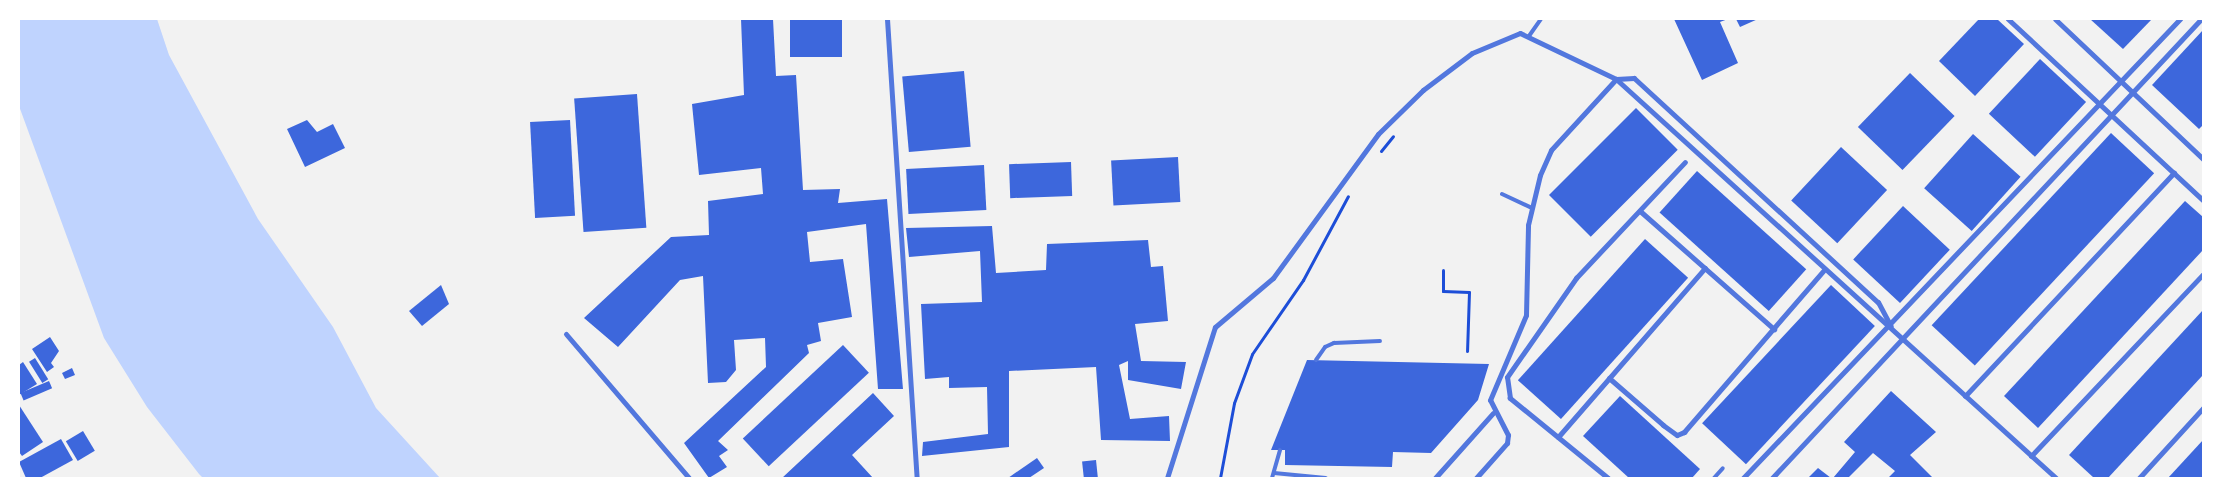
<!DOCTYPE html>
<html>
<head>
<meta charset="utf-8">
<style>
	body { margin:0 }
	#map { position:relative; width:2222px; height:497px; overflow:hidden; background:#f2f2f2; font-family:"Titillium Web",sans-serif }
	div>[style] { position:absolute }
	.water>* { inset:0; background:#bfd3fe }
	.building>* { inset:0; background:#3d67dc; transform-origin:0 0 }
	.path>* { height:3px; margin:-1.5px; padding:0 1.5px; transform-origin:1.5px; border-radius:1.5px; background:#1d4ed8 }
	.service>* { height:4px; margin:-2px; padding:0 2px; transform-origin:2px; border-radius:2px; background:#5277de }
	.minor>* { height:5px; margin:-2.5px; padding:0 2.5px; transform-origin:2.5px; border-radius:2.5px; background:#5277de }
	span { translate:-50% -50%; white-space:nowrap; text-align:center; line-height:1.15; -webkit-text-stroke:5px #fff; paint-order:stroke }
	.frame { position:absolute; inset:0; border:20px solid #fff; pointer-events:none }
</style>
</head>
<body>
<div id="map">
	<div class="water">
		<i style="clip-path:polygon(19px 19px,157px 19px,169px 55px,258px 219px,333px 327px,376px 408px,440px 478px,203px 478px,199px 474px,147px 407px,104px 338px,19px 106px)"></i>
	</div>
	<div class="building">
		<i style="clip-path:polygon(741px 19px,773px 19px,776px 76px,796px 75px,803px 190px,840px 189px,838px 203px,887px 199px,903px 389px,878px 389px,866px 224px,807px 232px,810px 262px,843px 259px,852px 317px,818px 323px,821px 341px,807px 345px,809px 353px,718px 441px,728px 450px,719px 456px,727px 467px,709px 478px,684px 443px,766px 367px,765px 338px,734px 340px,736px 370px,726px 382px,708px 383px,703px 276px,680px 280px,618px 347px,584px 318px,671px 237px,709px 235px,708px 201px,763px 194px,761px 168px,699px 175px,692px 104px,744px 95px)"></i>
		<i style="left:790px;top:19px;width:52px;height:38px"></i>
		<i style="clip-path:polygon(1674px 19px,1728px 19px,1720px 22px,1738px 63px,1702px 80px)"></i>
		<i style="clip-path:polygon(1736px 19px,1758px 19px,1740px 27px)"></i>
		<i style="clip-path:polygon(1979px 19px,1997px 19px,2024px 44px,1975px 96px,1939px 61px)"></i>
		<i style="clip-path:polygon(2090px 19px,2152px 19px,2123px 49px)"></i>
		<i style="clip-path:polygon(2203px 30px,2203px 125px,2199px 129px,2152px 85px)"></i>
		<i style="left:2040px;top:59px;width:63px;height:75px;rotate:43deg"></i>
		<i style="left:964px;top:71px;width:76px;height:62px;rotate:85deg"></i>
		<i style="left:1910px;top:73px;width:62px;height:75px;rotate:44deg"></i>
		<i style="left:637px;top:94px;width:134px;height:63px;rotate:86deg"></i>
		<i style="left:1636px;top:108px;width:59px;height:123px;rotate:45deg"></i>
		<i style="clip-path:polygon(307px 120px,317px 132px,333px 124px,345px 148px,305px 167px,287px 129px)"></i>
		<i style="left:570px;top:120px;width:96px;height:40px;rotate:87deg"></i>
		<i style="left:2111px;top:133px;width:59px;height:263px;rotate:43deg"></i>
		<i style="left:1973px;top:134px;width:64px;height:73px;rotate:42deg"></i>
		<i style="left:1841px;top:147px;width:63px;height:73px;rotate:43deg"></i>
		<i style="left:1178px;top:157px;width:45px;height:67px;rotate:87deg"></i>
		<i style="left:1071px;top:162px;width:34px;height:62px;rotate:88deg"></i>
		<i style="left:984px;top:165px;width:45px;height:78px;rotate:87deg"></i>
		<i style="left:1697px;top:171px;width:147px;height:56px;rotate:42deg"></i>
		<i style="clip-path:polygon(2185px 201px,2203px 217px,2203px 250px,2038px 428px,2004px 396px)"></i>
		<i style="left:1903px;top:206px;width:64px;height:73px;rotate:43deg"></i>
		<i style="clip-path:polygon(992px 226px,996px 273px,1046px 270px,1047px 244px,1148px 240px,1151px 267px,1163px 266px,1168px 321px,1135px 324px,1141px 361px,1186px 362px,1181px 389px,1128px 380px,1128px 361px,1119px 365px,1130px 419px,1169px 416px,1170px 441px,1101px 440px,1096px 367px,1009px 371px,1009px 447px,922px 456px,923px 442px,988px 434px,987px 387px,949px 388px,949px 377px,925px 379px,921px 304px,982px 302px,980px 251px,909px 257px,906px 228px)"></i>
		<i style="left:1645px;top:239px;width:58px;height:190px;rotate:42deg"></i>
		<i style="clip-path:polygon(441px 285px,449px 304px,422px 326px,409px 311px)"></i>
		<i style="left:1831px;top:285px;width:60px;height:189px;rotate:43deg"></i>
		<i style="clip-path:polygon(2203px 310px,2203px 375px,2108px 478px,2094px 478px,2069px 455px)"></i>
		<i style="clip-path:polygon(50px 337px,59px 351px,51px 363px,54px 367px,47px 372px,32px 349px)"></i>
		<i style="left:843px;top:345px;width:38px;height:137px;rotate:47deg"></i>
		<i style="left:35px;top:358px;width:25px;height:7px;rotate:58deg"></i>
		<i style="clip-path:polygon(1307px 360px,1489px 364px,1478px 400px,1431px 453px,1393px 452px,1392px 467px,1285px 465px,1285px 450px,1271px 450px)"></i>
		<i style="clip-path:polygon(23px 362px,37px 384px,19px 395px,19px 365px)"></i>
		<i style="clip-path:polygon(72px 368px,75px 375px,65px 379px,62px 373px)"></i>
		<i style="left:49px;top:381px;width:8px;height:31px;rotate:67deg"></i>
		<i style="clip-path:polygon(1891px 391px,1936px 432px,1910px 455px,1933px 478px,1888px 478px,1895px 471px,1873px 453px,1848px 478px,1833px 478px,1855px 452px,1844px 442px)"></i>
		<i style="clip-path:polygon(873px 393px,894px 416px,852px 455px,873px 478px,782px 478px)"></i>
		<i style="clip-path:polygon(1620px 396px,1700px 469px,1692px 478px,1629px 478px,1583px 436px)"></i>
		<i style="clip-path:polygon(19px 405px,43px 442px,22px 456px,19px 452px)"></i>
		<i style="left:83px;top:431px;width:23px;height:20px;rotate:59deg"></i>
		<i style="clip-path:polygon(61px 439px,73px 460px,40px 478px,26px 478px,19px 462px)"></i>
		<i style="clip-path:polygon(2203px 440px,2203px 478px,2168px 478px)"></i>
		<i style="clip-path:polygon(1037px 458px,1044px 468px,1029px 478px,1008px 478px)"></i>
		<i style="left:1096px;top:460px;width:18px;height:14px;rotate:84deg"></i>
		<i style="clip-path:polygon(1818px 468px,1831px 478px,1808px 478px)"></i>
	</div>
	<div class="path">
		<i style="left:1381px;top:151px;width:19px;rotate:-51deg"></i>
		<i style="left:1443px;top:270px;width:21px;rotate:90deg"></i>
		<i style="left:1443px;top:291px;width:26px;rotate:2deg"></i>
		<i style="left:1469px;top:292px;width:59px;rotate:91.9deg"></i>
		<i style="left:1220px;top:478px;width:76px;rotate:-79.4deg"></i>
		<i style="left:1234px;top:403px;width:52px;rotate:-69.8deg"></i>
		<i style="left:1252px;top:354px;width:90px;rotate:-55.4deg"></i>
		<i style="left:1303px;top:280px;width:95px;rotate:-61.8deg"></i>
	</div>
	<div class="service">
		<i style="left:1529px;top:36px;width:21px;rotate:-55deg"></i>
		<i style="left:1502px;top:194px;width:31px;rotate:25deg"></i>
		<i style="left:1316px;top:360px;width:16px;rotate:-55deg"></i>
		<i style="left:1325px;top:347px;width:10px;rotate:-24deg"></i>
		<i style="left:1334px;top:343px;width:46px;rotate:-2.5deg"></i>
		<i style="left:1274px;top:473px;width:52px;rotate:5.5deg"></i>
		<i style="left:1272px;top:478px;width:29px;rotate:-74deg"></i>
		<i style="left:1714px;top:478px;width:13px;rotate:-48deg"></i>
	</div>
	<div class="minor">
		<i style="left:887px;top:19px;width:460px;rotate:86.3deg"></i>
		<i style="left:2008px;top:19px;width:266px;rotate:42.9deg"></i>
		<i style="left:2055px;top:19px;width:204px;rotate:43.4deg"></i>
		<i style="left:1616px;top:79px;width:18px;rotate:-3deg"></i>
		<i style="left:1634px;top:78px;width:331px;rotate:42.6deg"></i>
		<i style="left:1878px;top:302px;width:27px;rotate:62deg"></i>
		<i style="left:1640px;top:211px;width:179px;rotate:41.4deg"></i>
		<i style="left:566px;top:334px;width:189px;rotate:49.5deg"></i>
		<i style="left:1609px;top:378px;width:72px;rotate:41deg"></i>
		<i style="left:1663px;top:425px;width:17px;rotate:36deg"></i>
		<i style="left:1677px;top:435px;width:8px;rotate:-23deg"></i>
		<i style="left:1684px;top:432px;width:213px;rotate:-49.2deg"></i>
		<i style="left:1965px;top:396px;width:306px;rotate:-46.9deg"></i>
		<i style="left:1558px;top:437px;width:224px;rotate:-49deg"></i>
		<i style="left:2031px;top:456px;width:250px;rotate:-46.6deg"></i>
		<i style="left:1167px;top:478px;width:158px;rotate:-72.4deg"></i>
		<i style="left:1215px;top:327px;width:76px;rotate:-40.2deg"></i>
		<i style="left:1273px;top:278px;width:178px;rotate:-53.9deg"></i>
		<i style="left:1378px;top:134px;width:63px;rotate:-44.4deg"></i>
		<i style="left:1423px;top:90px;width:61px;rotate:-37.1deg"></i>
		<i style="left:1472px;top:53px;width:52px;rotate:-22.6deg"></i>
		<i style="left:1520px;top:33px;width:106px;rotate:25.6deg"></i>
		<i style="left:1616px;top:79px;width:594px;rotate:42.2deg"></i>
		<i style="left:1435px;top:478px;width:87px;rotate:-48.3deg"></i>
		<i style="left:1476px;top:478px;width:47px;rotate:-48.5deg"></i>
		<i style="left:1507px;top:443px;width:8px;rotate:-83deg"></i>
		<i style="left:1508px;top:435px;width:39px;rotate:-117deg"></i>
		<i style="left:1490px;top:400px;width:92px;rotate:-67deg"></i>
		<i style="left:1526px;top:315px;width:90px;rotate:-88.7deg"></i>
		<i style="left:1528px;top:225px;width:51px;rotate:-76.5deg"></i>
		<i style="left:1540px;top:175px;width:27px;rotate:-66deg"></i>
		<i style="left:1551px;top:150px;width:96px;rotate:-47.5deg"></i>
		<i style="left:1608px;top:478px;width:127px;rotate:-140.8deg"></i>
		<i style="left:1510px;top:398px;width:21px;rotate:-98deg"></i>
		<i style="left:1507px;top:377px;width:121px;rotate:-55.1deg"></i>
		<i style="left:1576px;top:278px;width:159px;rotate:-46.8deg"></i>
		<i style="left:1743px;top:478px;width:634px;rotate:-46.41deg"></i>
		<i style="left:1772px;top:478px;width:628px;rotate:-46.93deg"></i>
		<i style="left:2139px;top:478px;width:95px;rotate:-47.6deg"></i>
	</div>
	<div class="frame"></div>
</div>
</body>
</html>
